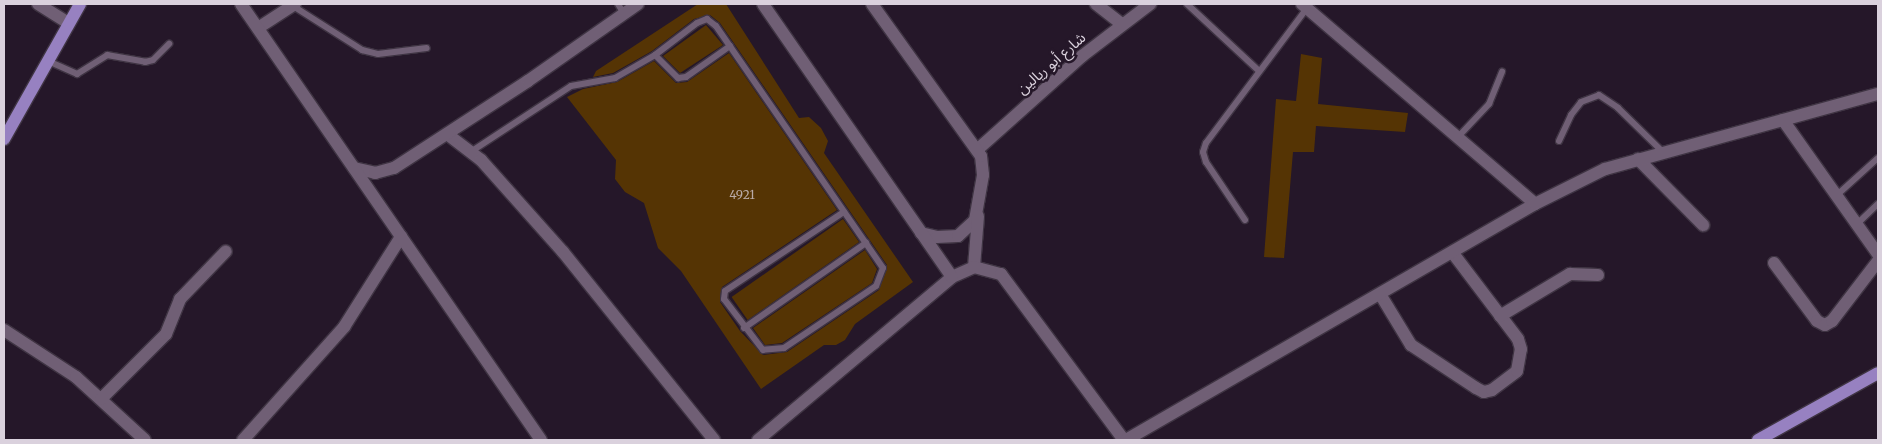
<!DOCTYPE html>
<html>
<head>
<meta charset="utf-8">
<style>
	body { margin:0 }
	#map { position:relative; width:1882px; height:444px; overflow:hidden; background:#251729; font-family:Merriweather,"Noto Sans Arabic",serif }
	div>[style] { position:absolute }
	.building>* { inset:0; background:#553404; transform-origin:0 0 }
	.roads { filter:drop-shadow(1px 0 #3f3443) drop-shadow(-1px 0 #3f3443) drop-shadow(0 1px #3f3443) drop-shadow(0 -1px #3f3443) }
	.service>* { height:6px; margin:-3px; padding:0 3px; transform-origin:3px; border-radius:3px; background:#705f75 }
	.minor>* { height:12px; margin:-6px; padding:0 6px; transform-origin:6px; border-radius:6px; background:#705f75 }
	.tertiary>* { height:12px; margin:-6px; padding:0 6px; transform-origin:6px; border-radius:6px; background:#705f75 }
	.secondary>* { height:12px; margin:-6px; padding:0 6px; transform-origin:6px; border-radius:6px; background:#705f75 }
	.primary>* { height:12px; margin:-6px; padding:0 6px; transform-origin:6px; border-radius:6px; background:#9781c1 }
	span { translate:-50% -50%; white-space:nowrap; text-align:center; line-height:1.15; -webkit-text-stroke:5px #251729; paint-order:stroke }
	.number-label { font-size:12px; color:#b9aaa7 }
	.number-label span { -webkit-text-stroke-width:0 }
	.street-label { font-size:15px; color:#dad1dd }
	.frame { position:absolute; inset:0; border:5px solid #dad1dd; pointer-events:none }
</style>
</head>
<body>
<div id="map">
	<div class="building">
		<i style="clip-path:polygon(698px 4px,726px 4px,799px 118px,809px 117px,821px 128px,828px 141px,824px 153px,913px 282px,855px 324px,845px 340px,836px 345px,824px 345px,761px 389px,681px 271px,658px 248px,644px 203px,625px 192px,615px 179px,616px 160px,567px 97px,583px 89px,617px 82px,654px 61px,676px 83px,687px 82px,729px 53px,837px 210px,722px 287px,720px 302px,740px 331px,763px 355px,787px 352px,879px 290px,887px 265px,720px 23px,710px 15px,694px 19px,652px 51px,613px 73px,593px 77px,596px 71px)"></i>
		<i style="clip-path:polygon(706px 25px,723px 45px,680px 73px,663px 56px)"></i>
		<i style="clip-path:polygon(1301px 54px,1322px 58px,1318px 104px,1408px 113px,1405px 132px,1316px 126px,1314px 152px,1293px 152px,1284px 258px,1264px 257px,1276px 99px,1296px 101px)"></i>
		<i style="left:843px;top:219px;width:28px;height:136px;rotate:55deg"></i>
		<i style="clip-path:polygon(865px 250px,877px 269px,872px 283px,782px 343px,765px 345px,753px 328px)"></i>
	</div>
	<div class="roads">
		<div class="service">
			<i style="left:618px;top:4px;width:12px;rotate:59deg"></i>
			<i style="left:1187px;top:4px;width:98px;rotate:42.9deg"></i>
			<i style="left:293px;top:6px;width:82px;rotate:32.5deg"></i>
			<i style="left:362px;top:50px;width:16px;rotate:14deg"></i>
			<i style="left:378px;top:54px;width:49px;rotate:-7deg"></i>
			<i style="left:655px;top:55px;width:33px;rotate:45deg"></i>
			<i style="left:678px;top:78px;width:8px;rotate:-7deg"></i>
			<i style="left:686px;top:77px;width:54px;rotate:-35.2deg"></i>
			<i style="left:48px;top:61px;width:32px;rotate:24deg"></i>
			<i style="left:77px;top:74px;width:36px;rotate:-32deg"></i>
			<i style="left:107px;top:55px;width:39px;rotate:10deg"></i>
			<i style="left:145px;top:62px;width:8px;rotate:-14deg"></i>
			<i style="left:153px;top:60px;width:23px;rotate:-45deg"></i>
			<i style="left:1457px;top:138px;width:47px;rotate:-46.7deg"></i>
			<i style="left:1489px;top:104px;width:35px;rotate:-68deg"></i>
			<i style="left:1559px;top:141px;width:29px;rotate:-65deg"></i>
			<i style="left:1571px;top:115px;width:16px;rotate:-52deg"></i>
			<i style="left:1581px;top:102px;width:19px;rotate:-21deg"></i>
			<i style="left:1599px;top:95px;width:23px;rotate:34deg"></i>
			<i style="left:1618px;top:108px;width:63px;rotate:44.4deg"></i>
			<i style="left:472px;top:151px;width:118px;rotate:-33.3deg"></i>
			<i style="left:571px;top:86px;width:45px;rotate:-10.3deg"></i>
			<i style="left:615px;top:78px;width:46px;rotate:-29.9deg"></i>
			<i style="left:655px;top:55px;width:53px;rotate:-37.3deg"></i>
			<i style="left:697px;top:23px;width:11px;rotate:-22deg"></i>
			<i style="left:707px;top:19px;width:11px;rotate:38deg"></i>
			<i style="left:716px;top:26px;width:294px;rotate:55.4deg"></i>
			<i style="left:883px;top:268px;width:19px;rotate:111deg"></i>
			<i style="left:876px;top:286px;width:111px;rotate:146deg"></i>
			<i style="left:784px;top:348px;width:21px;rotate:175deg"></i>
			<i style="left:763px;top:350px;width:64px;rotate:-127.4deg"></i>
			<i style="left:724px;top:299px;width:8px;rotate:-83deg"></i>
			<i style="left:725px;top:291px;width:143px;rotate:-33.6deg"></i>
			<i style="left:1837px;top:195px;width:55px;rotate:-42.1deg"></i>
			<i style="left:1245px;top:220px;width:70px;rotate:-123.9deg"></i>
			<i style="left:1206px;top:162px;width:10px;rotate:-107deg"></i>
			<i style="left:1203px;top:152px;width:9px;rotate:-72deg"></i>
			<i style="left:1206px;top:143px;width:169px;rotate:-53.2deg"></i>
			<i style="left:1857px;top:224px;width:29px;rotate:-44deg"></i>
			<i style="left:744px;top:328px;width:149px;rotate:-34.9deg"></i>
		</div>
		<div class="minor">
			<i style="left:38px;top:4px;width:36px;rotate:32deg"></i>
			<i style="left:1096px;top:4px;width:33px;rotate:38deg"></i>
			<i style="left:1302px;top:4px;width:307px;rotate:40.6deg"></i>
			<i style="left:258px;top:28px;width:44px;rotate:-33deg"></i>
			<i style="left:1783px;top:120px;width:164px;rotate:54.7deg"></i>
			<i style="left:447px;top:134px;width:43px;rotate:37.4deg"></i>
			<i style="left:481px;top:160px;width:123px;rotate:48.3deg"></i>
			<i style="left:563px;top:252px;width:241px;rotate:51.2deg"></i>
			<i style="left:977px;top:150px;width:141px;rotate:-41.8deg"></i>
			<i style="left:1082px;top:56px;width:86px;rotate:-37.4deg"></i>
			<i style="left:1638px;top:159px;width:93px;rotate:45.4deg"></i>
			<i style="left:354px;top:168px;width:22px;rotate:13deg"></i>
			<i style="left:375px;top:173px;width:20px;rotate:-15deg"></i>
			<i style="left:394px;top:168px;width:160px;rotate:-33deg"></i>
			<i style="left:528px;top:81px;width:134px;rotate:-35deg"></i>
			<i style="left:921px;top:233px;width:16px;rotate:14deg"></i>
			<i style="left:937px;top:237px;width:21px;rotate:-3deg"></i>
			<i style="left:958px;top:236px;width:23px;rotate:-43deg"></i>
			<i style="left:975px;top:220px;width:46px;rotate:-79.9deg"></i>
			<i style="left:983px;top:175px;width:19px;rotate:-96deg"></i>
			<i style="left:1774px;top:263px;width:72px;rotate:53.4deg"></i>
			<i style="left:1817px;top:321px;width:9px;rotate:27deg"></i>
			<i style="left:1825px;top:325px;width:8px;rotate:-30deg"></i>
			<i style="left:1832px;top:321px;width:76px;rotate:-52.5deg"></i>
			<i style="left:974px;top:267px;width:51px;rotate:-85.5deg"></i>
			<i style="left:952px;top:277px;width:24px;rotate:-24deg"></i>
			<i style="left:974px;top:267px;width:28px;rotate:15deg"></i>
			<i style="left:1001px;top:274px;width:207px;rotate:53.5deg"></i>
			<i style="left:1380px;top:294px;width:60px;rotate:58.7deg"></i>
			<i style="left:1411px;top:345px;width:78px;rotate:33.5deg"></i>
			<i style="left:1476px;top:388px;width:9px;rotate:27deg"></i>
			<i style="left:1484px;top:392px;width:8px;rotate:-14deg"></i>
			<i style="left:1492px;top:390px;width:31px;rotate:-37deg"></i>
			<i style="left:1517px;top:371px;width:22px;rotate:-80deg"></i>
			<i style="left:1521px;top:349px;width:10px;rotate:-107deg"></i>
			<i style="left:1518px;top:339px;width:109px;rotate:-127.2deg"></i>
			<i style="left:1500px;top:316px;width:82px;rotate:-31deg"></i>
			<i style="left:1570px;top:274px;width:28px;rotate:2deg"></i>
			<i style="left:4px;top:330px;width:86px;rotate:33.1deg"></i>
			<i style="left:76px;top:377px;width:93px;rotate:42.4deg"></i>
			<i style="left:101px;top:399px;width:92px;rotate:-45deg"></i>
			<i style="left:166px;top:334px;width:38px;rotate:-68deg"></i>
			<i style="left:180px;top:299px;width:66px;rotate:-46.2deg"></i>
			<i style="left:243px;top:440px;width:152px;rotate:-48.2deg"></i>
			<i style="left:344px;top:327px;width:107px;rotate:-57.7deg"></i>
			<i style="left:758px;top:440px;width:253px;rotate:-40deg"></i>
			<i style="left:952px;top:277px;width:332px;rotate:-124.7deg"></i>
		</div>
		<div class="tertiary">
			<i style="left:241px;top:4px;width:529px;rotate:55.47deg"></i>
			<i style="left:1126px;top:440px;width:472px;rotate:-30deg"></i>
			<i style="left:1535px;top:204px;width:78px;rotate:-26.6deg"></i>
			<i style="left:1605px;top:169px;width:283px;rotate:-15.4deg"></i>
		</div>
		<div class="secondary">
			<i style="left:872px;top:4px;width:187px;rotate:54.4deg"></i>
		</div>
		<div class="primary">
			<i style="left:4px;top:139px;width:155px;rotate:-60.6deg"></i>
			<i style="left:1758px;top:440px;width:137px;rotate:-29.2deg"></i>
		</div>
	</div>
	<div class="number-label">
		<span style="left:742px;top:195px">4921</span>
	</div>
	<div class="street-label">
		<span style="left:1051px;top:63px;rotate:-41deg">شارع أبو ريالين</span>
	</div>
	<div class="frame"></div>
</div>
</body>
</html>
